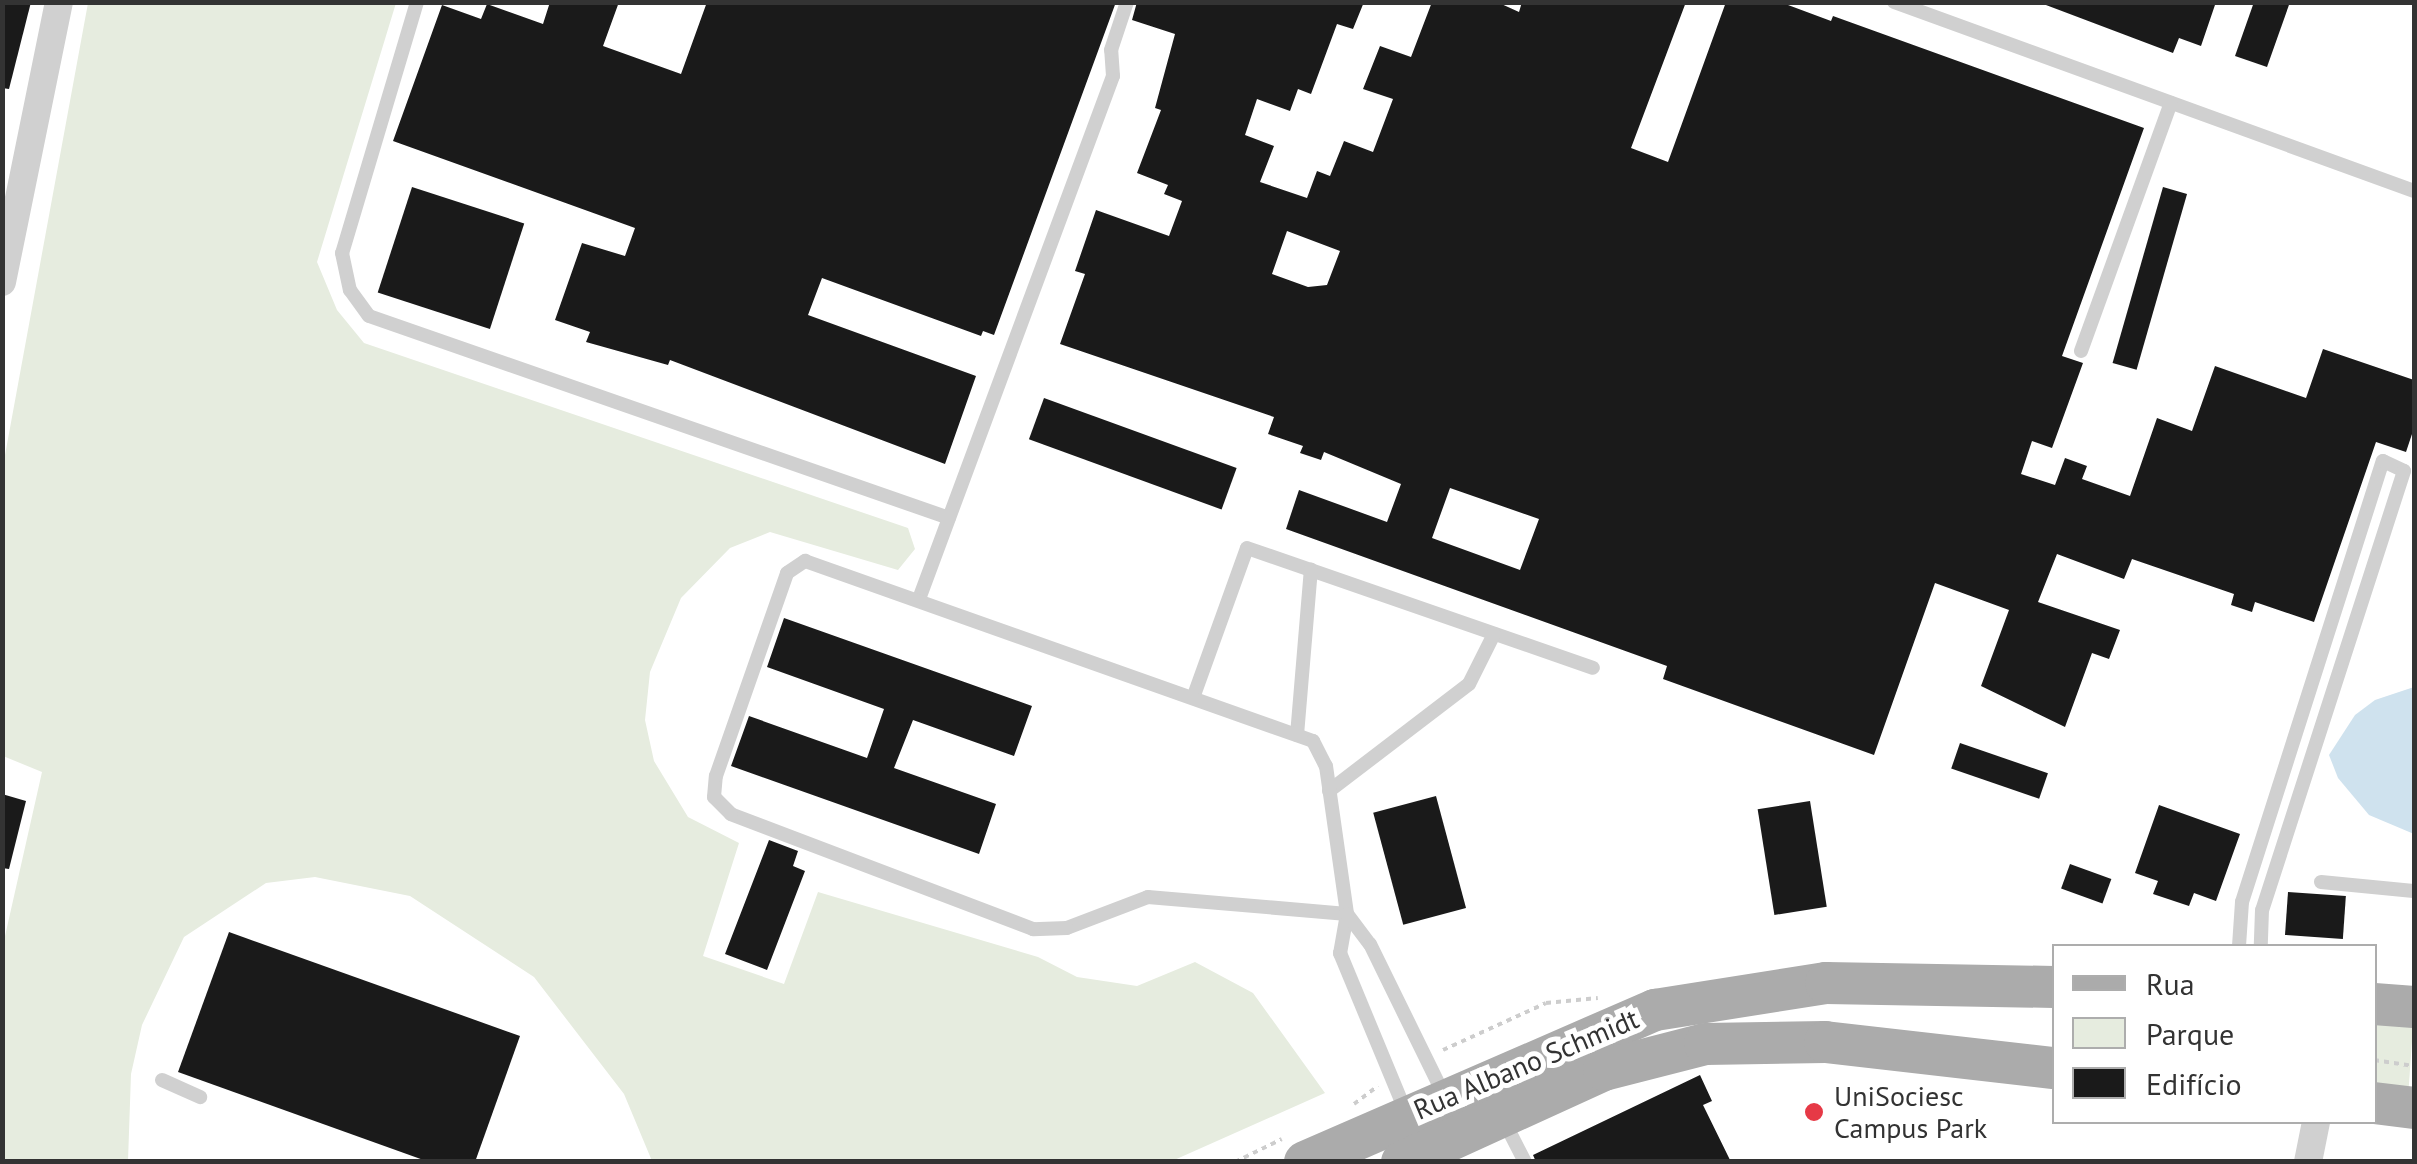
<!DOCTYPE html>
<html>
<head>
<meta charset="utf-8">
<style>
	body { margin:0 }
	#map { position:relative; width:2417px; height:1164px; overflow:hidden; background:#fff; font-family:"PT Sans",sans-serif }
	div>[style] { position:absolute }
	.green>* { inset:0; background:#e6ecdf; transform-origin:0 0 }
	.water>* { inset:0; background:#cfe2ee }
	.building>* { inset:0; background:#1a1a1a; transform-origin:0 0 }
	.path>* { height:4px; margin-top:-2px; transform-origin:0; background:repeating-linear-gradient(90deg,#cdcdcd 0 5px,transparent 0 10px) }
	.lane>* { height:14px; margin:-7px; padding:0 7px; transform-origin:7px; border-radius:7px; background:#d0d0d0 }
	.street>* { height:28px; margin:-14px; padding:0 14px; transform-origin:14px; border-radius:14px; background:#d0d0d0 }
	.primary>* { height:42px; margin:-21px; padding:0 21px; transform-origin:21px; border-radius:21px; background:#ababab }
	.dots>* { width:28px; height:28px; translate:-50% -50%; box-sizing:border-box; border:5px solid #fff; border-radius:50% }
	span { translate:-50% -50%; white-space:nowrap; text-align:center; line-height:1.15; -webkit-text-stroke:10px #fff; paint-order:stroke }
	.street-label { font-size:28px; color:#333 }
	.poi-label { font-size:28px; color:#333 }
	.left { translate:0 -50%; text-align:left }
	.frame { position:absolute; inset:0; border:5px solid #333; pointer-events:none }
	.legend { position:absolute; left:2052px; top:944px; width:325px; height:180px; box-sizing:border-box; background:#fff; border:2px solid #adadad; margin:0; padding:12px 18px; list-style:none; font-size:30px; color:#333 }
	.legend li { display:flex; align-items:center; gap:20px; height:50px }
	.legend b { width:50px; border:2px solid #adadad }
</style>
</head>
<body>
<div id="map">
	<div class="green">
		<i style="clip-path:polygon(88px 3px,396px 3px,317px 262px,337px 310px,364px 343px,908px 528px,915px 549px,898px 570px,770px 532px,730px 548px,681px 598px,650px 672px,645px 720px,654px 761px,688px 817px,739px 843px,703px 956px,784px 984px,818px 892px,1038px 957px,1077px 977px,1137px 986px,1195px 962px,1253px 993px,1325px 1093px,1172px 1161px,652px 1161px,624px 1094px,534px 977px,410px 896px,315px 877px,266px 883px,184px 937px,142px 1025px,131px 1074px,128px 1161px,3px 1161px,3px 945px,42px 772px,3px 756px,3px 466px)"></i>
		<i style="left:2375px;top:1011px;width:39px;height:73px;rotate:4deg"></i>
	</div>
	<div class="water">
		<i style="clip-path:polygon(2414px 687px,2414px 834px,2369px 815px,2338px 778px,2329px 755px,2355px 715px,2375px 700px)"></i>
	</div>
	<div class="building">
		<i style="clip-path:polygon(2px 2px,31px 2px,9px 89px,2px 88px)"></i>
		<i style="clip-path:polygon(550px 2px,619px 2px,603px 46px,681px 74px,707px 2px,1116px 2px,994px 335px,983px 331px,981px 336px,822px 278px,808px 315px,976px 376px,945px 464px,670px 360px,668px 365px,586px 342px,590px 332px,555px 320px,582px 243px,625px 256px,635px 228px,393px 141px,442px 5px,481px 19px,487px 4px,543px 24px)"></i>
		<i style="clip-path:polygon(evenodd,1137px 2px,1364px 2px,1353px 29px,1337px 24px,1311px 94px,1298px 89px,1290px 111px,1257px 99px,1245px 135px,1274px 146px,1260px 182px,1307px 198px,1317px 171px,1330px 176px,1344px 141px,1373px 152px,1393px 99px,1363px 89px,1380px 46px,1411px 57px,1432px 2px,1497px 2px,1519px 12px,1522px 2px,1686px 2px,1631px 148px,1668px 162px,1726px 2px,1780px 2px,1831px 21px,1833px 16px,2144px 128px,2062px 356px,2083px 363px,2052px 448px,2032px 441px,2021px 474px,2055px 485px,2065px 458px,2087px 466px,2082px 479px,2130px 496px,2157px 418px,2192px 431px,2215px 366px,2306px 398px,2323px 349px,2414px 380px,2414px 428px,2406px 452px,2376px 442px,2314px 622px,2255px 602px,2252px 612px,2231px 605px,2234px 594px,2132px 559px,2124px 579px,2057px 554px,2038px 602px,2120px 630px,2109px 659px,2092px 653px,2065px 727px,1981px 686px,2009px 610px,1935px 583px,1874px 755px,1663px 679px,1667px 666px,1286px 529px,1299px 490px,1387px 522px,1401px 484px,1324px 452px,1321px 460px,1300px 453px,1303px 446px,1268px 434px,1274px 417px,1060px 344px,1085px 274px,1075px 271px,1096px 210px,1169px 236px,1182px 201px,1164px 194px,1168px 185px,1137px 173px,1161px 110px,1155px 108px,1175px 34px,1132px 20px,1137px 2px,1287px 231px,1340px 251px,1327px 285px,1308px 287px,1272px 274px,1287px 231px,1137px 2px,1450px 488px,1539px 519px,1520px 570px,1432px 538px,1450px 488px)"></i>
		<i style="clip-path:polygon(2038px 2px,2216px 2px,2201px 46px,2179px 38px,2173px 53px)"></i>
		<i style="clip-path:polygon(2254px 2px,2290px 2px,2267px 67px,2235px 56px)"></i>
		<i style="left:412px;top:187px;width:118px;height:111px;rotate:18deg"></i>
		<i style="left:2163px;top:187px;width:25px;height:183px;rotate:16deg"></i>
		<i style="left:1044px;top:398px;width:205px;height:44px;rotate:20deg"></i>
		<i style="clip-path:polygon(784px 618px,1032px 706px,1014px 756px,913px 720px,894px 768px,996px 804px,979px 854px,731px 766px,749px 716px,867px 758px,884px 709px,767px 667px)"></i>
		<i style="left:1960px;top:743px;width:93px;height:27px;rotate:19deg"></i>
		<i style="clip-path:polygon(2px 794px,26px 801px,9px 869px,2px 868px)"></i>
		<i style="left:1436px;top:796px;width:116px;height:65px;rotate:75deg"></i>
		<i style="left:1810px;top:801px;width:107px;height:53px;rotate:81deg"></i>
		<i style="clip-path:polygon(2159px 805px,2240px 834px,2216px 901px,2194px 893px,2189px 906px,2153px 894px,2158px 881px,2135px 873px)"></i>
		<i style="clip-path:polygon(769px 840px,798px 851px,793px 866px,805px 871px,767px 970px,725px 954px)"></i>
		<i style="left:2070px;top:864px;width:44px;height:26px;rotate:20deg"></i>
		<i style="left:2288px;top:892px;width:58px;height:43px;rotate:4deg"></i>
		<i style="clip-path:polygon(229px 932px,520px 1036px,475px 1162px,429px 1162px,178px 1072px)"></i>
		<i style="clip-path:polygon(1700px 1075px,1712px 1101px,1703px 1105px,1731px 1162px,1536px 1162px,1533px 1155px)"></i>
	</div>
	<div class="path">
		<i style="left:1443px;top:1050px;width:113px;rotate:-24.5deg"></i>
		<i style="left:1546px;top:1003px;width:52px;rotate:-5.5deg"></i>
		<i style="left:2374px;top:1060px;width:40px;rotate:8.5deg"></i>
		<i style="left:1354px;top:1104px;width:30px;rotate:-37deg"></i>
		<i style="left:1235px;top:1162px;width:52px;rotate:-26.1deg"></i>
	</div>
	<div class="lane">
		<i style="left:417px;top:2px;width:262px;rotate:106.6deg"></i>
		<i style="left:342px;top:253px;width:38px;rotate:78deg"></i>
		<i style="left:350px;top:290px;width:32px;rotate:54deg"></i>
		<i style="left:369px;top:316px;width:614px;rotate:19.2deg"></i>
		<i style="left:1894px;top:2px;width:553px;rotate:19.97deg"></i>
		<i style="left:2081px;top:351px;width:264px;rotate:-70.1deg"></i>
		<i style="left:919px;top:599px;width:558px;rotate:-69.65deg"></i>
		<i style="left:1113px;top:76px;width:26px;rotate:-94deg"></i>
		<i style="left:1111px;top:50px;width:51px;rotate:-71.6deg"></i>
		<i style="left:1193px;top:698px;width:159px;rotate:-70.2deg"></i>
		<i style="left:1247px;top:548px;width:366px;rotate:19.1deg"></i>
		<i style="left:1297px;top:735px;width:166px;rotate:-85.2deg"></i>
		<i style="left:1329px;top:791px;width:176px;rotate:-37.4deg"></i>
		<i style="left:1469px;top:684px;width:56px;rotate:-63.4deg"></i>
		<i style="left:2321px;top:882px;width:93px;rotate:5.5deg"></i>
		<i style="left:1347px;top:914px;width:200px;rotate:-175.1deg"></i>
		<i style="left:1148px;top:897px;width:87px;rotate:159.1deg"></i>
		<i style="left:1067px;top:928px;width:34px;rotate:178deg"></i>
		<i style="left:1033px;top:929px;width:323px;rotate:-159.2deg"></i>
		<i style="left:731px;top:814px;width:24px;rotate:-135deg"></i>
		<i style="left:714px;top:797px;width:21px;rotate:-85deg"></i>
		<i style="left:716px;top:776px;width:215px;rotate:-70.7deg"></i>
		<i style="left:787px;top:573px;width:22px;rotate:-34deg"></i>
		<i style="left:805px;top:561px;width:539px;rotate:19.51deg"></i>
		<i style="left:1313px;top:741px;width:28px;rotate:63deg"></i>
		<i style="left:1326px;top:766px;width:149px;rotate:81.9deg"></i>
		<i style="left:1347px;top:914px;width:40px;rotate:100deg"></i>
		<i style="left:1340px;top:953px;width:172px;rotate:67.5deg"></i>
		<i style="left:1347px;top:914px;width:38px;rotate:53deg"></i>
		<i style="left:1370px;top:944px;width:170px;rotate:63.9deg"></i>
		<i style="left:2239px;top:946px;width:44px;rotate:-86.1deg"></i>
		<i style="left:2242px;top:902px;width:463px;rotate:-72.3deg"></i>
		<i style="left:2383px;top:461px;width:23px;rotate:25deg"></i>
		<i style="left:2404px;top:471px;width:461px;rotate:107.9deg"></i>
		<i style="left:2262px;top:910px;width:36px;rotate:92deg"></i>
		<i style="left:162px;top:1080px;width:42px;rotate:24.1deg"></i>
		<i style="left:1504px;top:1121px;width:46px;rotate:62.9deg"></i>
	</div>
	<div class="street">
		<i style="left:2px;top:282px;width:286px;rotate:-78.5deg"></i>
		<i style="left:2308px;top:1162px;width:41px;rotate:-78.7deg"></i>
	</div>
	<div class="primary">
		<i style="left:2374px;top:1004px;width:40px;rotate:4.3deg"></i>
		<i style="left:2374px;top:1103px;width:40px;rotate:7.1deg"></i>
		<i style="left:1305px;top:1162px;width:382px;rotate:-23.5deg"></i>
		<i style="left:1655px;top:1010px;width:173px;rotate:-9deg"></i>
		<i style="left:1826px;top:983px;width:228px;rotate:1deg"></i>
		<i style="left:1402px;top:1162px;width:222px;rotate:-24.5deg"></i>
		<i style="left:1604px;top:1070px;width:104px;rotate:-14.4deg"></i>
		<i style="left:1705px;top:1044px;width:120px;rotate:-1deg"></i>
		<i style="left:1825px;top:1042px;width:230px;rotate:6.5deg"></i>
	</div>
	<div class="dots">
		<i style="left:1814px;top:1112px;background:#e63946"></i>
	</div>
	<div class="street-label">
		<span style="left:1526px;top:1064px;rotate:-23deg">Rua Albano Schmidt</span>
	</div>
	<div class="poi-label">
		<span class="left" style="left:1834px;top:1112px">UniSociesc<br>Campus Park</span>
	</div>
	<div class="frame"></div>
	<ul class="legend">
	<li><b style="height:12px;background:#ababab"></b>Rua</li>
	<li><b style="height:28px;background:#e6ecdf"></b>Parque</li>
	<li><b style="height:28px;background:#1a1a1a"></b>Edifício</li>
	</ul>
</div>
</body>
</html>
